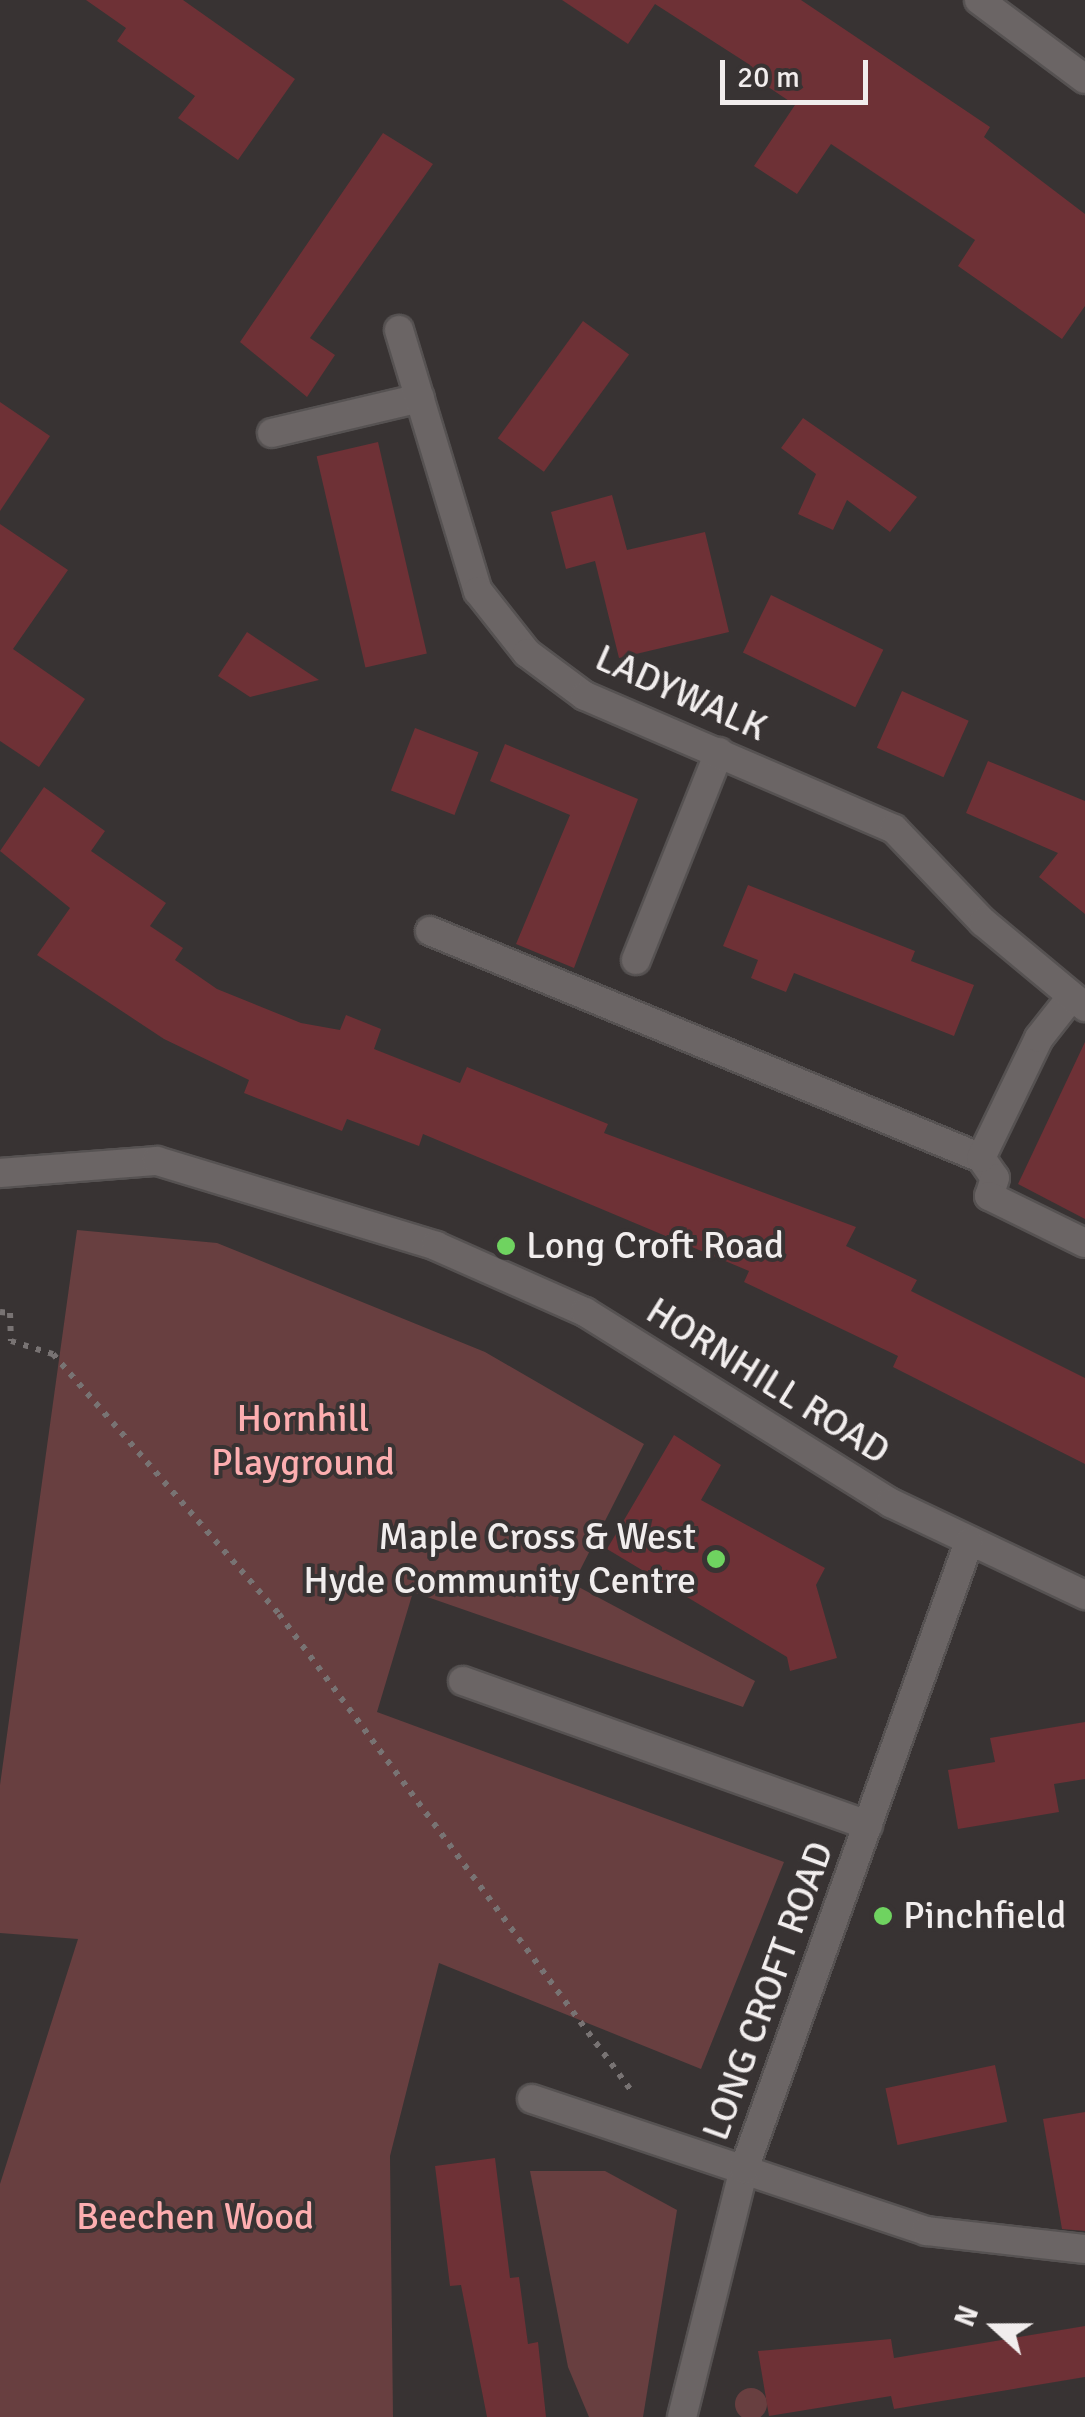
<!DOCTYPE html>
<html>
<head>
<meta charset="utf-8">
<style>
	body { margin:0 }
	#map { position:relative; width:1085px; height:2417px; overflow:hidden; background:#383333; font-family:Signika,sans-serif }
	div>[style] { position:absolute }
	.green>* { inset:0; background:#683f40 }
	.round { border-radius:50% }
	.building>* { inset:0; background:#6e3136; transform-origin:0 0 }
	.path>* { height:6px; margin-top:-3px; transform-origin:0; background:repeating-linear-gradient(90deg,#787373 0 5px,transparent 0 13px) }
	.roads { filter:drop-shadow(2px 0 #565252) drop-shadow(-2px 0 #565252) drop-shadow(0 2px #565252) drop-shadow(0 -2px #565252) }
	.service>* { height:28px; margin:-14px; padding:0 14px; transform-origin:14px; border-radius:14px; background:#6b6565 }
	.minor>* { height:28px; margin:-14px; padding:0 14px; transform-origin:14px; border-radius:14px; background:#6b6565 }
	.dots>* { width:28px; height:28px; translate:-50% -50%; box-sizing:border-box; border:5px solid #383333; border-radius:50% }
	span { translate:-50% -50%; white-space:nowrap; text-align:center; line-height:1.15; -webkit-text-stroke:8px #383333; paint-order:stroke }
	.street-label { font-size:38px; color:#f1eded }
	.poi-label { font-size:38px; color:#f1eded }
	.left { translate:0 -50%; text-align:left }
	.right { translate:-100% -50%; text-align:right }
	.park-label { font-size:38px; color:#fdaeb0 }
	.north { position:absolute; left:945px; top:2277px; width:100px; height:100px; -webkit-text-stroke:8px #383333; paint-order:stroke; rotate:291deg; font-size:28px; font-weight:700; line-height:40px; text-align:center; color:#f1eded }
	.north::after { content:''; display:block; margin:auto; width:35px; height:45px; background:#f1eded; clip-path:polygon(50% 0,100% 100%,50% 72%,0 100%) }
	.scale { position:absolute; left:720px; top:60px; width:148px; height:45px; box-sizing:border-box; border:5px solid #f1eded; border-top:0; padding-left:12px; font-size:30px; line-height:35px; white-space:nowrap; color:#f1eded; -webkit-text-stroke:8px #383333; paint-order:stroke }
</style>
</head>
<body>
<div id="map">
	<div class="green">
		<i style="clip-path:polygon(77px 1230px,217px 1243px,485px 1352px,644px 1444px,573px 1584px,755px 1681px,743px 1707px,413px 1592px,377px 1712px,784px 1862px,701px 2069px,439px 1963px,390px 2156px,393px 2417px,0 2417px,0 2184px,78px 1939px,0 1933px,0 1785px)"></i>
		<i style="clip-path:polygon(530px 2171px,605px 2171px,677px 2210px,643px 2417px,589px 2417px,568px 2367px)"></i>
		<i class="round" style="left:735px;top:2388px;width:32px;height:32px"></i>
	</div>
	<div class="building">
		<i style="clip-path:polygon(86px 0,183px 0,295px 79px,238px 160px,178px 118px,195px 96px,117px 41px,126px 28px)"></i>
		<i style="clip-path:polygon(562px 0,801px 0,990px 127px,984px 137px,1085px 214px,1085px 306px,1062px 339px,958px 266px,975px 240px,831px 144px,797px 194px,754px 166px,795px 105px,746px 72px,750px 65px,655px 4px,628px 44px)"></i>
		<i style="clip-path:polygon(383px 133px,433px 164px,310px 338px,335px 355px,307px 397px,240px 342px)"></i>
		<i style="left:583px;top:321px;width:57px;height:145px;rotate:36deg"></i>
		<i style="clip-path:polygon(0 402px,50px 436px,0 511px)"></i>
		<i style="clip-path:polygon(803px 418px,917px 497px,890px 532px,847px 500px,833px 530px,798px 514px,816px 474px,781px 448px)"></i>
		<i style="left:378px;top:442px;width:217px;height:63px;rotate:77deg"></i>
		<i style="clip-path:polygon(612px 495px,627px 550px,705px 532px,729px 632px,619px 658px,595px 561px,566px 569px,551px 512px)"></i>
		<i style="clip-path:polygon(0 524px,68px 570px,13px 649px,85px 699px,39px 767px,0 741px)"></i>
		<i style="left:771px;top:595px;width:125px;height:64px;rotate:26deg"></i>
		<i style="clip-path:polygon(247px 632px,319px 680px,250px 697px,218px 676px)"></i>
		<i style="left:902px;top:691px;width:73px;height:62px;rotate:24deg"></i>
		<i style="left:415px;top:728px;width:68px;height:67px;rotate:21deg"></i>
		<i style="clip-path:polygon(505px 744px,638px 799px,574px 968px,516px 944px,570px 815px,490px 781px)"></i>
		<i style="clip-path:polygon(988px 761px,1085px 801px,1085px 914px,1039px 877px,1058px 853px,966px 813px)"></i>
		<i style="clip-path:polygon(44px 787px,105px 831px,91px 851px,166px 903px,150px 926px,183px 948px,175px 960px,217px 989px,301px 1023px,340px 1030px,346px 1015px,381px 1029px,374px 1049px,460px 1083px,467px 1067px,608px 1124px,604px 1133px,856px 1227px,846px 1246px,917px 1280px,911px 1291px,1085px 1378px,1085px 1464px,893px 1367px,898px 1356px,744px 1282px,749px 1271px,423px 1134px,419px 1146px,347px 1119px,342px 1131px,244px 1093px,249px 1080px,164px 1039px,37px 955px,70px 908px,0 851px)"></i>
		<i style="clip-path:polygon(748px 885px,915px 951px,911px 961px,974px 985px,954px 1036px,794px 973px,786px 992px,751px 978px,758px 960px,723px 946px)"></i>
		<i style="clip-path:polygon(1085px 1042px,1085px 1219px,1018px 1184px)"></i>
		<i style="clip-path:polygon(674px 1435px,721px 1465px,701px 1500px,825px 1568px,816px 1585px,837px 1658px,790px 1671px,787px 1657px,607px 1549px)"></i>
		<i style="clip-path:polygon(1085px 1722px,1085px 1779px,1054px 1784px,1059px 1812px,958px 1829px,948px 1770px,995px 1762px,990px 1738px)"></i>
		<i style="left:995px;top:2065px;width:58px;height:112px;rotate:78deg"></i>
		<i style="clip-path:polygon(1085px 2112px,1085px 2231px,1062px 2229px,1043px 2119px)"></i>
		<i style="clip-path:polygon(495px 2158px,510px 2278px,519px 2277px,528px 2344px,538px 2342px,546px 2417px,487px 2417px,461px 2285px,450px 2286px,435px 2166px)"></i>
		<i style="clip-path:polygon(1085px 2326px,1085px 2377px,894px 2409px,891px 2396px,769px 2416px,758px 2351px,891px 2339px,894px 2358px)"></i>
	</div>
	<div class="path">
		<i style="left:0;top:1312px;width:10px;rotate:6deg"></i>
		<i style="left:10px;top:1313px;width:28px;rotate:88deg"></i>
		<i style="left:11px;top:1341px;width:44px;rotate:17.2deg"></i>
		<i style="left:53px;top:1354px;width:344px;rotate:49deg"></i>
		<i style="left:279px;top:1614px;width:591px;rotate:53.54deg"></i>
	</div>
	<div class="roads">
		<div class="service">
			<i style="left:272px;top:433px;width:152px;rotate:-13.3deg"></i>
			<i style="left:430px;top:931px;width:596px;rotate:22.39deg"></i>
			<i style="left:981px;top:1158px;width:24px;rotate:55deg"></i>
			<i style="left:995px;top:1178px;width:19px;rotate:108deg"></i>
			<i style="left:989px;top:1196px;width:107px;rotate:26.1deg"></i>
			<i style="left:636px;top:960px;width:224px;rotate:-68.2deg"></i>
			<i style="left:981px;top:1158px;width:133px;rotate:-64.2deg"></i>
			<i style="left:1039px;top:1038px;width:53px;rotate:-51.8deg"></i>
			<i style="left:463px;top:1681px;width:430px;rotate:19.6deg"></i>
		</div>
		<div class="minor">
			<i style="left:979px;top:0;width:132px;rotate:36.7deg"></i>
			<i style="left:399px;top:330px;width:273px;rotate:73.2deg"></i>
			<i style="left:478px;top:591px;width:79px;rotate:51.7deg"></i>
			<i style="left:527px;top:653px;width:72px;rotate:36.6deg"></i>
			<i style="left:585px;top:696px;width:336px;rotate:23.3deg"></i>
			<i style="left:894px;top:829px;width:129px;rotate:46.3deg"></i>
			<i style="left:983px;top:922px;width:133px;rotate:39.8deg"></i>
			<i style="left:0;top:1173px;width:157px;rotate:-4.4deg"></i>
			<i style="left:157px;top:1161px;width:292px;rotate:16.9deg"></i>
			<i style="left:436px;top:1246px;width:163px;rotate:23.9deg"></i>
			<i style="left:585px;top:1312px;width:361px;rotate:32deg"></i>
			<i style="left:891px;top:1503px;width:215px;rotate:25.4deg"></i>
			<i style="left:532px;top:2099px;width:416px;rotate:18.5deg"></i>
			<i style="left:926px;top:2231px;width:160px;rotate:6.5deg"></i>
			<i style="left:682px;top:2417px;width:256px;rotate:-76deg"></i>
			<i style="left:744px;top:2169px;width:666px;rotate:-70.26deg"></i>
		</div>
	</div>
	<div class="dots">
		<i style="left:506px;top:1246px;background:#6fd360"></i>
		<i style="left:716px;top:1559px;background:#6fd360"></i>
		<i style="left:883px;top:1916px;background:#6fd360"></i>
	</div>
	<div class="street-label">
		<span style="left:681px;top:693px;rotate:24deg">LADYWALK</span>
		<span style="left:768px;top:1381px;rotate:32deg">HORNHILL ROAD</span>
		<span style="left:768px;top:1991px;rotate:-70deg">LONG CROFT ROAD</span>
	</div>
	<div class="poi-label">
		<span class="left" style="left:526px;top:1246px">Long Croft Road</span>
		<span class="right" style="left:696px;top:1559px">Maple Cross &amp; West<br>Hyde Community Centre</span>
		<span class="left" style="left:903px;top:1916px">Pinchfield</span>
	</div>
	<div class="park-label">
		<span style="left:303px;top:1441px">Hornhill<br>Playground</span>
		<span style="left:195px;top:2217px">Beechen Wood</span>
	</div>
	<div class="north">N</div>
	<div class="scale">20 m</div>
</div>
</body>
</html>
